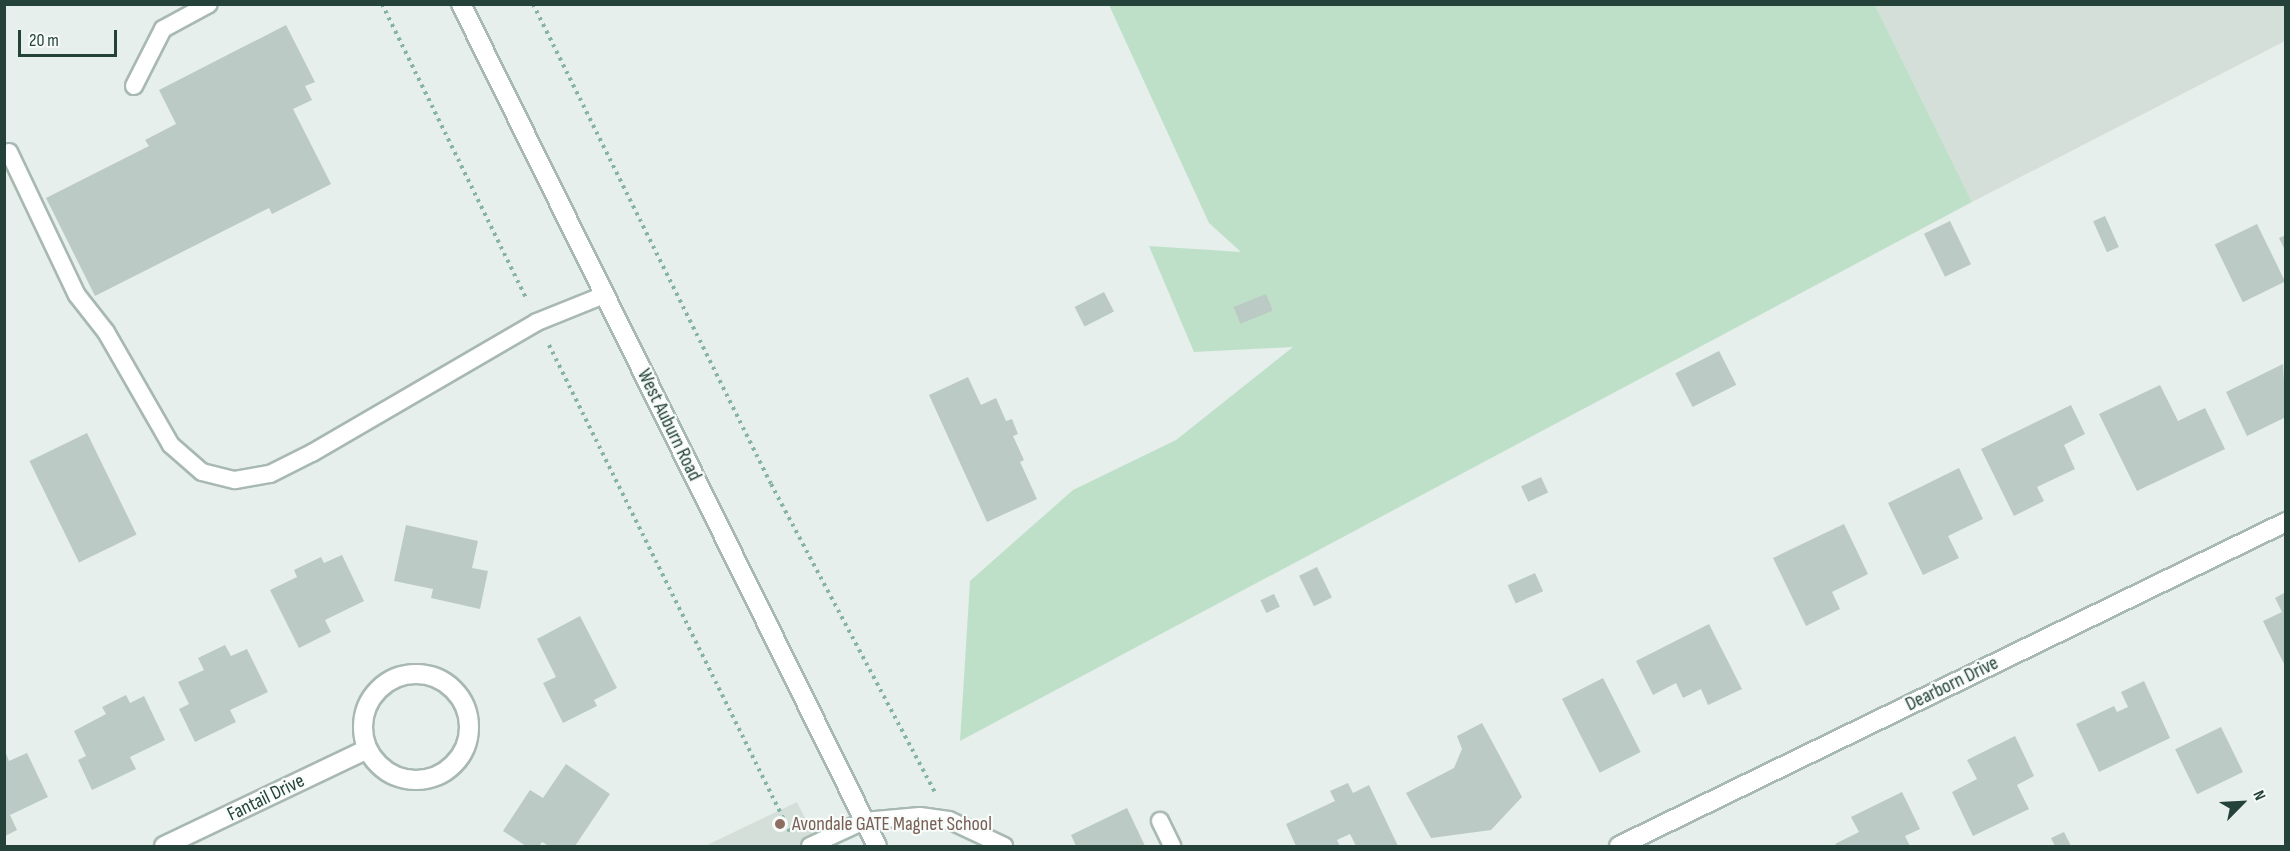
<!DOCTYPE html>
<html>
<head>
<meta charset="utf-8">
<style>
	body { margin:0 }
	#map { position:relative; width:2290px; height:851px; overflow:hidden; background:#e6efeb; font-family:"Sofia Sans Condensed",sans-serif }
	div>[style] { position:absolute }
	.built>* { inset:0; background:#d4dfda }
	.green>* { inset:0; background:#bfe0c8 }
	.building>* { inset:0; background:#bbcac4; transform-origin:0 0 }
	.path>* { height:4px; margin-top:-2px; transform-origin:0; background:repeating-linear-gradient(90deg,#86b3a5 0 3px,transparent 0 7.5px) }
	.roads { filter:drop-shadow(2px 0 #a8b8b2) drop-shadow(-2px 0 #a8b8b2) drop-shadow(0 2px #a8b8b2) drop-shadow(0 -2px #a8b8b2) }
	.lane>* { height:16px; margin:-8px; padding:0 8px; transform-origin:8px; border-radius:8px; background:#fff }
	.street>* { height:18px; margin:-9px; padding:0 9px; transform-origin:9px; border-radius:9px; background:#fff }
	.street>.ring { margin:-9px; padding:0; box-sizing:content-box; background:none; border:18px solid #fff; border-radius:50% }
	.secondary>* { height:18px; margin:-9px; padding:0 9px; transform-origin:9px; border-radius:9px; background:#fff }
	.dots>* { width:16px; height:16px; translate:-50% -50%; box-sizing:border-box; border:3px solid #f7fbf9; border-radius:50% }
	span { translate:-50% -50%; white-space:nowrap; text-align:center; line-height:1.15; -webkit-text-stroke:4.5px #f7fbf9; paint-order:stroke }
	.street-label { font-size:20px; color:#24423a }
	.education-label { font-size:20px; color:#785e54 }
	.left { translate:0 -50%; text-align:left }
	.frame { position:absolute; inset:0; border:6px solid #24423a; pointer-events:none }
	.north { position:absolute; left:2212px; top:773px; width:60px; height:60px; -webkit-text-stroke:4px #f7fbf9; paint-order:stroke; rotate:66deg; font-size:16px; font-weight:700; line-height:24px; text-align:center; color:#24423a }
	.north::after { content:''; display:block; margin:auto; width:21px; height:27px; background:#24423a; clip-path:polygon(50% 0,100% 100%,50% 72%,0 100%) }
	.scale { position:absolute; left:18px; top:30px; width:99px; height:27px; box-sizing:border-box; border:3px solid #24423a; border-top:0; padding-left:8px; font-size:18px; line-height:21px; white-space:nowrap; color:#24423a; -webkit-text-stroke:4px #f7fbf9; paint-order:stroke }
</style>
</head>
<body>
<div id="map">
	<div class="built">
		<i style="clip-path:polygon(1875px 5px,2285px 5px,2285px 41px,1972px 202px)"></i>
		<i style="clip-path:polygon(797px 802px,819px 846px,705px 846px)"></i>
	</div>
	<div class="green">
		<i style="clip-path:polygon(1109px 5px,1875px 5px,1972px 202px,960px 741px,970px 581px,1073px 490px,1176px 440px,1293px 347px,1194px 352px,1149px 246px,1241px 252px,1209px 223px)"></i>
	</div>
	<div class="building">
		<i style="clip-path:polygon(286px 25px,315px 82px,305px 86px,312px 100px,293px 109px,331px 184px,272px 214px,269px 208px,95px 296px,46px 198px,149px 146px,145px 140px,176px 124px,159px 90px)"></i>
		<i style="left:2105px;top:216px;width:34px;height:13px;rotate:66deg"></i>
		<i style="left:1950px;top:221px;width:48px;height:29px;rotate:64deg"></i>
		<i style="left:2257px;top:224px;width:64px;height:47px;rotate:64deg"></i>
		<i style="clip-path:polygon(2286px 235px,2286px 252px,2279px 238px)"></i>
		<i style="left:1104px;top:292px;width:22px;height:33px;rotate:63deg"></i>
		<i style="left:1266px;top:294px;width:18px;height:35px;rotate:68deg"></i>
		<i style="left:1719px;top:351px;width:38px;height:49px;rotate:63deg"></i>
		<i style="clip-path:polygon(2283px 364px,2286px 417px,2247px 436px,2226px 392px)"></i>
		<i style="clip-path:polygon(968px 377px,981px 405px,996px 398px,1006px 421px,1012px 419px,1018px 434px,1013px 436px,1024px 460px,1020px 462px,1037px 499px,987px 522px,929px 395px)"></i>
		<i style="clip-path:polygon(2160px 385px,2178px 421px,2205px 408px,2225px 449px,2137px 491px,2099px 414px)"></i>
		<i style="clip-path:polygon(2071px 405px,2085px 434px,2064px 445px,2075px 469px,2037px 487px,2044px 501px,2014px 516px,1981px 449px)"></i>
		<i style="left:87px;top:433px;width:113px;height:64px;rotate:64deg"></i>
		<i style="clip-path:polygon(1959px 468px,1983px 519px,1948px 536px,1959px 558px,1923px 575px,1888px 503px)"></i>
		<i style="left:1541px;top:477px;width:17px;height:22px;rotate:65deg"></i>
		<i style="clip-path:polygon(1844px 524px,1868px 574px,1832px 592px,1840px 609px,1806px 626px,1773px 558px)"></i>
		<i style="clip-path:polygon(406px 525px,478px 541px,472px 568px,488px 571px,480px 609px,431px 598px,433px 589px,394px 581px)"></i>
		<i style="clip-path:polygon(342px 555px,364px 601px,325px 620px,331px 632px,299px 648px,270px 590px,297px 577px,294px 570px,321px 557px,324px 563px)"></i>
		<i style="left:1317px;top:567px;width:34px;height:20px;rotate:64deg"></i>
		<i style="left:1535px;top:573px;width:20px;height:30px;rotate:66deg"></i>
		<i style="clip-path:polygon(2286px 592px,2286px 668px,2263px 621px,2282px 612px,2275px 598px)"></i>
		<i style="left:1274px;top:594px;width:14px;height:15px;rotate:65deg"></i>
		<i style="clip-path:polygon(580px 616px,617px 688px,594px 700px,597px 706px,563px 723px,543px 683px,556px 677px,537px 639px)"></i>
		<i style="clip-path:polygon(1709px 624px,1742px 689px,1708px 705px,1701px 689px,1683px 698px,1676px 683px,1653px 695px,1636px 661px)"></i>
		<i style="clip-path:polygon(225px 645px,231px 656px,247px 649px,268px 692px,230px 710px,236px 722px,195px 742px,179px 709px,189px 704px,178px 682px,204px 670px,198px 658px)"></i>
		<i style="left:1603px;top:678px;width:83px;height:46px;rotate:63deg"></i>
		<i style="clip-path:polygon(2144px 681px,2170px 738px,2099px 772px,2076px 724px,2114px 706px,2117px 712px,2128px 707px,2121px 692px)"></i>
		<i style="clip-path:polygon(126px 695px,130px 703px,144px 696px,165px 740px,130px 757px,136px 769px,92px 790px,78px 760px,86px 756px,74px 731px,106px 714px,102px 707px)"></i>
		<i style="clip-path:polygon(1482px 723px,1522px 797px,1491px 830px,1431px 838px,1406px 793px,1454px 768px,1462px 749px,1457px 736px)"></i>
		<i style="left:2221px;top:727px;width:50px;height:51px;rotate:64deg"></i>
		<i style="clip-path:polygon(2015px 736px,2034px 776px,2017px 785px,2029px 809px,1973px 836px,1952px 792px,1977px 779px,1967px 760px)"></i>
		<i style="clip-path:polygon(5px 751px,9px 761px,27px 753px,48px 797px,10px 815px,17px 830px,5px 836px)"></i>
		<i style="clip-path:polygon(566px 764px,610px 794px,575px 846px,549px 846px,542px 842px,539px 846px,526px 846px,503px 831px,530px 790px,543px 798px)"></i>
		<i style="clip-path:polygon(1348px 783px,1353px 793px,1369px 785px,1398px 846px,1356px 846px,1350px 834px,1337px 840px,1340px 846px,1296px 846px,1286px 824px,1335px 801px,1330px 791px)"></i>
		<i style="clip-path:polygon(1902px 792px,1920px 829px,1905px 836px,1910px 846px,1837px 846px,1835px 844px,1859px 832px,1851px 817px)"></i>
		<i style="clip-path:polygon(1127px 808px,1145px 846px,1076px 846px,1071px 835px)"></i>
		<i style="clip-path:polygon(2064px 832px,2071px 846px,2055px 846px,2051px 838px)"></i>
	</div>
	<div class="path">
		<i style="left:382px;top:4px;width:330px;rotate:63.9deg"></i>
		<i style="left:533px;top:4px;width:536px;rotate:63.63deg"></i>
		<i style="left:771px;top:484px;width:349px;rotate:62deg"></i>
		<i style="left:549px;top:345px;width:543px;rotate:63.67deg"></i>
	</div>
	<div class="roads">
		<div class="lane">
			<i style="left:134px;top:86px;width:64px;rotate:-63deg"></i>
			<i style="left:163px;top:29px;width:52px;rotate:-28.5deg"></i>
			<i style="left:9px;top:152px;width:158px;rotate:64.6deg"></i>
			<i style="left:77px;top:295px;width:47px;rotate:51.9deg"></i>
			<i style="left:106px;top:332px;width:130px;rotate:60.1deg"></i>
			<i style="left:171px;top:445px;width:41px;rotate:41.1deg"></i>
			<i style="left:202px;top:472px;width:34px;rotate:14deg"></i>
			<i style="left:235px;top:480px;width:36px;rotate:-10deg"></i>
			<i style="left:270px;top:474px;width:47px;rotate:-26.6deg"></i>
			<i style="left:312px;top:453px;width:260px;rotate:-30.2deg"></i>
			<i style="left:537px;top:322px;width:72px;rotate:-21.9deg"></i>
			<i style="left:1160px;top:821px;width:28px;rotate:64deg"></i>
			<i style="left:810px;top:846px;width:60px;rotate:-24.8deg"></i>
			<i style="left:864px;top:821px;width:56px;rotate:-5.1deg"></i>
			<i style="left:920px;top:816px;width:29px;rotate:8deg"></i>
			<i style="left:949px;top:820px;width:61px;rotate:25.3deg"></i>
		</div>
		<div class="street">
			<i class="ring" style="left:363px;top:674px;width:88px;height:88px"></i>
			<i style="left:164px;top:846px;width:225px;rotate:-25.5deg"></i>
			<i style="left:1619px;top:846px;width:742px;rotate:-25.91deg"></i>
		</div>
		<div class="secondary">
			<i style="left:461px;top:4px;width:939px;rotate:63.71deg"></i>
		</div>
	</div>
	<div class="dots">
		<i style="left:780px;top:824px;background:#8d6e63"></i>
	</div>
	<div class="street-label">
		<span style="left:669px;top:425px;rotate:64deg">West Auburn Road</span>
		<span style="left:1952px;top:684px;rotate:-26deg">Dearborn Drive</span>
		<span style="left:266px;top:798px;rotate:-26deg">Fantail Drive</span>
	</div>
	<div class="education-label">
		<span class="left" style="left:792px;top:824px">Avondale GATE Magnet School</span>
	</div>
	<div class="frame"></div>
	<div class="north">N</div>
	<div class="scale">20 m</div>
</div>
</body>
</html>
